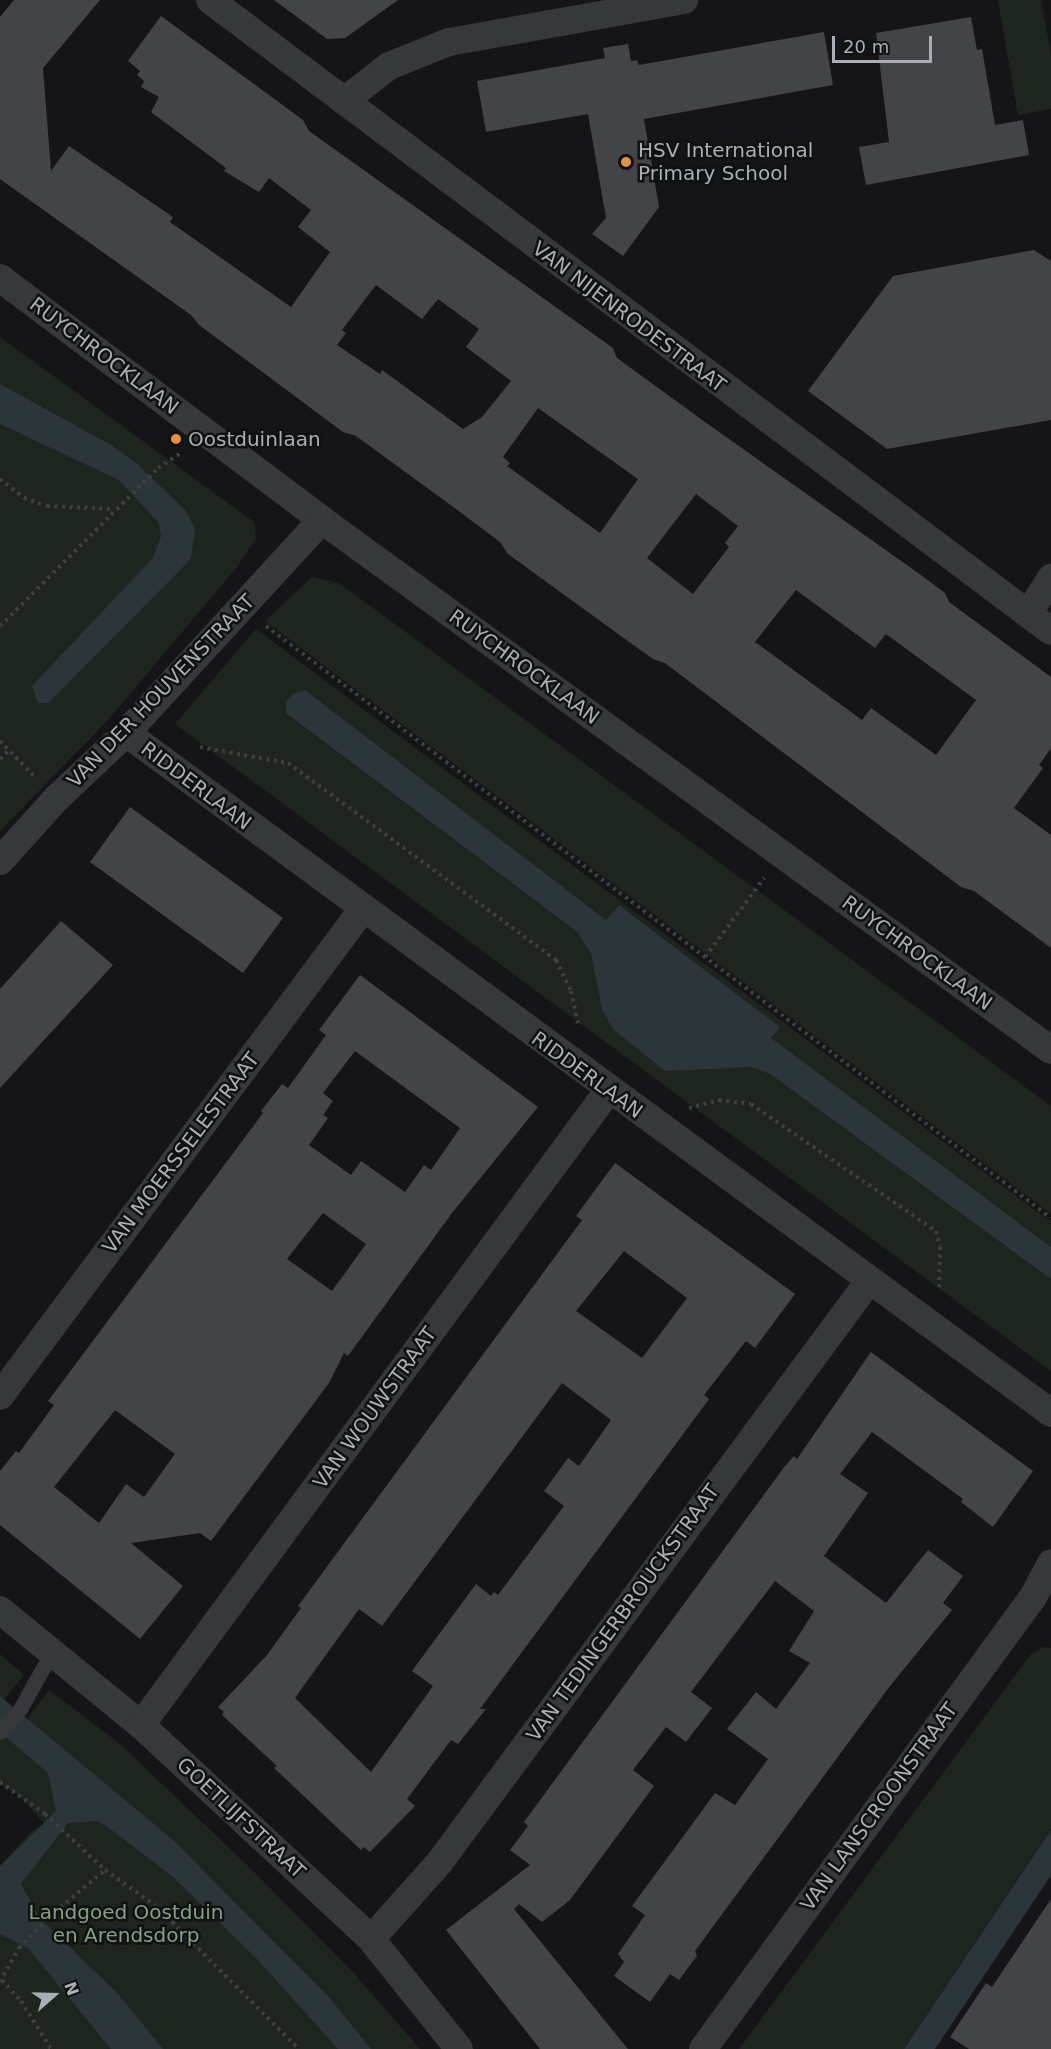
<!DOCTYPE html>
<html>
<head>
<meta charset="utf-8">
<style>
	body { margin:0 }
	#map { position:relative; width:1051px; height:2049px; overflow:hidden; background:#151517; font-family:"DejaVu Sans",sans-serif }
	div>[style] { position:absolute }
	.green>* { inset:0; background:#1e251e }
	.water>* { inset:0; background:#2c363a }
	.building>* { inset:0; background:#424447; transform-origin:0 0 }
	.path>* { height:4px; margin-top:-2px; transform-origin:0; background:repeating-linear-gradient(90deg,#3d3f43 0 3px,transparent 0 7.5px) }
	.service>* { height:15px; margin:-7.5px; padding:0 7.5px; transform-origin:7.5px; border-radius:7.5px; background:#36383c }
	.minor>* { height:28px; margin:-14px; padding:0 14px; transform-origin:14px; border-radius:14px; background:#36383c }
	.dots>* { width:16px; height:16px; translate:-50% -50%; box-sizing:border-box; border:3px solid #101112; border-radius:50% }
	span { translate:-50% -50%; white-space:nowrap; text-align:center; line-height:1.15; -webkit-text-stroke:5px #101112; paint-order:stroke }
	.poi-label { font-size:20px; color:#a8afb6 }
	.left { translate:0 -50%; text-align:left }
	.street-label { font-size:20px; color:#a8afb6 }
	.park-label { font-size:20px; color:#84a080 }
	.north { position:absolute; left:24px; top:1965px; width:60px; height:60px; -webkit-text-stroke:4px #101112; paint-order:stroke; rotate:70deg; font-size:16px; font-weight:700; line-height:24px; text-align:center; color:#a8afb6 }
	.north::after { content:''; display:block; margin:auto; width:21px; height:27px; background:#a8afb6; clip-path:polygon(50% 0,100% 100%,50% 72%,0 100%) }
	.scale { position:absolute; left:832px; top:36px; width:100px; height:27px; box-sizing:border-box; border:3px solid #a8afb6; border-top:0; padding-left:8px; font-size:18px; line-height:21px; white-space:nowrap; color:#a8afb6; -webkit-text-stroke:4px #101112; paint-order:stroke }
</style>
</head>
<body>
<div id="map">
	<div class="green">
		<i style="clip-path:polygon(998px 0,1041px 0,1051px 55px,1051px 109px,1018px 115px)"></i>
		<i style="clip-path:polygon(0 337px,254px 522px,256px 538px,237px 567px,108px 720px,0 831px)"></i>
		<i style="clip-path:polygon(312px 577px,339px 583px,1051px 1106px,1051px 1214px,265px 621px)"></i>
		<i style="clip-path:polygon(256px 629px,1051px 1222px,1051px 1247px,770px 1038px,779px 1027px,619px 905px,607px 921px,305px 690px,286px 713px,577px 932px,591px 954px,602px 1010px,723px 1068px,751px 1067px,770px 1074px,1051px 1279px,1051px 1371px,175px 724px)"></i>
		<i style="clip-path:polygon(1044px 1647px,1051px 1648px,1051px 1830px,904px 2049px,739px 2049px,1031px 1654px)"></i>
		<i style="clip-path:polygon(0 1654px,24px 1675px,4px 1700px,0 1696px)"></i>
		<i style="clip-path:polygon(49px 1690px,120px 1744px,245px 1863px,351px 1970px,420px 2049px,0 2049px,0 1866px,31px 1832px,45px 1824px,17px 1794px,0 1784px,0 1735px,27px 1719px)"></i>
	</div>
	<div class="water">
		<i style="clip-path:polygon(0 384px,111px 445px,135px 462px,186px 511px,195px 529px,191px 559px,48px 703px,38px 703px,32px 686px,153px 558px,161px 536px,159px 523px,119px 480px,0 424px)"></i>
		<i style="clip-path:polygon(305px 690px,606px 920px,619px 905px,780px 1027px,771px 1038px,1051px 1247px,1051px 1279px,770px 1074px,751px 1067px,665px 1071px,614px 1030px,602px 1010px,591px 954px,577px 932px,286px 713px,286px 702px,293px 694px)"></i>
		<i style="clip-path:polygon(0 1696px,172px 1839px,328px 1996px,371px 2049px,338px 2049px,259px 1961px,172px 1876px,105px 1825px,96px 1821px,68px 1823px,21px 1884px,39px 1917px,118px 1994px,163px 2049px,111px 2049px,28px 1948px,0 1934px,0 1866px,56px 1811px,48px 1773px,0 1732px)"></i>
		<i style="clip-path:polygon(1051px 1830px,1051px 1875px,935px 2049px,904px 2049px)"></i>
	</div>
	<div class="building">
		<i style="clip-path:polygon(evenodd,14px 0,100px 0,43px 68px,51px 171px,69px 146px,173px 217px,170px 222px,291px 307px,330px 252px,298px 227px,311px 210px,269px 178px,259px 192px,224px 171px,226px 168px,151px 112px,159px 97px,141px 87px,144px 81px,137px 75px,140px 71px,128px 61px,161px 16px,303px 120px,309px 131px,613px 348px,617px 358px,705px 422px,921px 575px,945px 593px,949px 602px,1051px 677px,1051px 748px,1039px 765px,1043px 768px,1014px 808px,1051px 835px,1051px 948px,974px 891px,961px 887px,665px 663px,653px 659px,625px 639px,508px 554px,500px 542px,456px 509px,356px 436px,343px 432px,199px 325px,191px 315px,0 179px,0 17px,14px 0,376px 285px,422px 319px,438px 299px,479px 329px,466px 347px,511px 381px,482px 417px,463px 429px,382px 370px,380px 374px,337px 345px,346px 333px,342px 330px,376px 285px,14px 0,538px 408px,638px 479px,600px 533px,507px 466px,510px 463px,503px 457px,538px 408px,14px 0,696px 494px,738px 526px,725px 543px,729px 547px,693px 594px,647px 558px,696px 494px,14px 0,796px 590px,875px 648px,886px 634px,976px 700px,936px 755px,871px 708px,862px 720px,755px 642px,796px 590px)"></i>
		<i style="clip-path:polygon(274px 0,398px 0,345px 38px,327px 39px)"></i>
		<i style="clip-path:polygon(971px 17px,977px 50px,982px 49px,995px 125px,1023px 120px,1029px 155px,866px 185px,859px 147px,889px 142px,876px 33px)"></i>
		<i style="clip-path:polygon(824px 32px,833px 85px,644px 119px,659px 207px,623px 256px,592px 234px,606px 218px,588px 114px,486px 132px,477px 81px,605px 58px,603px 48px,628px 44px,631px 61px,637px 60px,639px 65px)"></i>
		<i style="clip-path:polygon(1034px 250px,1051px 261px,1051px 420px,887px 449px,808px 391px,893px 276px)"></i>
		<i style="left:130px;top:807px;width:189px;height:68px;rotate:36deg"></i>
		<i style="clip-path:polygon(61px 921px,113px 965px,0 1088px,0 989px)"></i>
		<i style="clip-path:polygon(evenodd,360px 975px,538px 1107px,452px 1213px,348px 1356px,344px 1353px,329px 1383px,211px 1541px,200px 1533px,131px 1543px,183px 1586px,140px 1639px,0 1525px,0 1471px,16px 1451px,19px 1453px,54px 1405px,48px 1401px,263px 1113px,261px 1111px,282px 1084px,288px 1088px,326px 1035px,319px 1030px,360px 975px,355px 1051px,460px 1128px,431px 1170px,424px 1165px,405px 1192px,361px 1161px,351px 1175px,309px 1145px,328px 1118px,323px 1115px,333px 1101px,323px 1093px,355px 1051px,360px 975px,323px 1213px,366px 1244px,332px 1291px,287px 1259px,323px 1213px,360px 975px,115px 1410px,175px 1454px,144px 1497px,126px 1484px,99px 1523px,54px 1487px,115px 1410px)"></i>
		<i style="clip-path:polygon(evenodd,615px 1163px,795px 1294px,755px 1348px,746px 1341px,704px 1395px,709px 1399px,480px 1709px,486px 1709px,458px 1744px,451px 1740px,407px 1799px,415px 1806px,370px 1852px,364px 1847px,361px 1850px,274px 1768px,277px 1766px,222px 1715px,224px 1712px,218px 1707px,267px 1655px,301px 1608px,298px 1606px,582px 1220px,576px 1216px,615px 1163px,624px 1251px,687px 1298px,642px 1358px,576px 1311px,624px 1251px,615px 1163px,562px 1383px,611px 1420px,579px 1466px,568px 1458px,544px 1491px,564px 1506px,498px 1595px,494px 1592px,491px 1596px,476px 1584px,412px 1671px,433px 1686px,371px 1772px,295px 1698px,359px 1609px,382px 1626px,562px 1383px)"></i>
		<i style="clip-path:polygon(871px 1352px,1033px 1471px,993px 1527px,961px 1502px,963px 1499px,872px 1432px,840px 1474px,868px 1493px,824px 1556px,886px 1603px,928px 1550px,963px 1576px,943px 1603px,952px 1610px,890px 1686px,695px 1951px,697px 1956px,679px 1980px,670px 1974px,650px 2002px,614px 1976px,624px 1962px,618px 1954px,645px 1915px,632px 1906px,715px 1793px,735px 1805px,768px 1759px,727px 1729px,756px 1692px,776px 1709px,810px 1663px,789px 1651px,814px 1611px,775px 1581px,691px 1692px,712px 1708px,686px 1742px,666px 1727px,633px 1770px,654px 1786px,570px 1900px,542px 1922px,519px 1904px,514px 1909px,628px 2049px,540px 2049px,446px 1930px,530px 1865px,510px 1850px,528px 1826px,524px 1822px,785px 1466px,794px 1456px,797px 1459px)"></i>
		<i style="clip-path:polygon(1051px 1899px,1051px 2049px,969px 2049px,950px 2037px,986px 1983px,992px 1987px)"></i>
	</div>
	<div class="path">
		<i style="left:0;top:479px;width:31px;rotate:38deg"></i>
		<i style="left:24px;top:498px;width:24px;rotate:19deg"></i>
		<i style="left:47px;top:506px;width:67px;rotate:2.6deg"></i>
		<i style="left:0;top:626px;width:223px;rotate:-45deg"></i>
		<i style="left:158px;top:468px;width:27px;rotate:-33deg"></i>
		<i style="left:266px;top:626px;width:983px;rotate:37.02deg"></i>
		<i style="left:0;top:741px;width:50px;rotate:45.8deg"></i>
		<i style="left:200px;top:747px;width:89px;rotate:10.3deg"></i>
		<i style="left:288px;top:763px;width:333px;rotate:36.3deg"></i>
		<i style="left:556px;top:960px;width:34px;rotate:64deg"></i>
		<i style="left:571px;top:991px;width:35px;rotate:78deg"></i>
		<i style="left:0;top:759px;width:11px;rotate:-45deg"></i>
		<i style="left:705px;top:957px;width:99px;rotate:-53.2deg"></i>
		<i style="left:689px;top:1108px;width:31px;rotate:-15deg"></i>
		<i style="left:719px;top:1100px;width:32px;rotate:7deg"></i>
		<i style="left:751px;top:1104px;width:224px;rotate:34.5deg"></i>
		<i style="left:936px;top:1231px;width:16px;rotate:76deg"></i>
		<i style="left:940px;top:1247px;width:44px;rotate:91.3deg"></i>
		<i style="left:0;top:1782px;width:55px;rotate:35.4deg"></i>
		<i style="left:45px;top:1814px;width:82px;rotate:43deg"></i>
		<i style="left:105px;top:1870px;width:62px;rotate:35.2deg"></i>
		<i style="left:156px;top:1906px;width:202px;rotate:45deg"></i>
		<i style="left:2px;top:1980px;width:28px;rotate:48deg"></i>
		<i style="left:21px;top:2001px;width:57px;rotate:58deg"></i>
		<i style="left:0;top:1982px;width:39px;rotate:-61deg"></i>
		<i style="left:19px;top:1948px;width:43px;rotate:-45.9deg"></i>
		<i style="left:49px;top:1917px;width:73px;rotate:-40deg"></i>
	</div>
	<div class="service">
		<i style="left:0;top:1732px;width:30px;rotate:-49deg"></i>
		<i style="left:20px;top:1709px;width:65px;rotate:-60.7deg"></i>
	</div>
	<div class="minor">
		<i style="left:210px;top:0;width:1051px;rotate:36.88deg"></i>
		<i style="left:344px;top:101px;width:57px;rotate:-37.9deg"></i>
		<i style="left:389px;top:66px;width:65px;rotate:-21.8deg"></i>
		<i style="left:449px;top:42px;width:239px;rotate:-10.1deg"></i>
		<i style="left:0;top:278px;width:403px;rotate:36.9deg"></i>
		<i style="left:322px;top:520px;width:901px;rotate:36.02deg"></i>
		<i style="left:1028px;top:614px;width:43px;rotate:-57.4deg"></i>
		<i style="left:126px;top:733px;width:1148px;rotate:36.32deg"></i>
		<i style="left:0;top:861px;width:85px;rotate:-47.9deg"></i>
		<i style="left:57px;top:798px;width:95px;rotate:-43.3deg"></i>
		<i style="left:126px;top:733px;width:289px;rotate:-47.4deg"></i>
		<i style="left:0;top:1396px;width:606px;rotate:-53.32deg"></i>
		<i style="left:0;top:1610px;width:182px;rotate:39.2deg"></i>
		<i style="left:141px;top:1725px;width:314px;rotate:42.9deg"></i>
		<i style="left:371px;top:1939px;width:141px;rotate:51.3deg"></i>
		<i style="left:141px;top:1725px;width:787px;rotate:-53.62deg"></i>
		<i style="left:371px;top:1939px;width:102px;rotate:-48.2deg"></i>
		<i style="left:439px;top:1863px;width:724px;rotate:-53.54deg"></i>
		<i style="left:703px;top:2049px;width:560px;rotate:-53.87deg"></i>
		<i style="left:1033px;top:1597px;width:38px;rotate:-62deg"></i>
	</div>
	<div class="dots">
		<i style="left:626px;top:162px;background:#e7903e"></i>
		<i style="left:176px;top:439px;background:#e7903e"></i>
	</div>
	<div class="poi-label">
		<span class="left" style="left:638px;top:162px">HSV International<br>Primary School</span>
		<span class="left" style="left:188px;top:439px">Oostduinlaan</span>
	</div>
	<div class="street-label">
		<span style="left:629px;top:317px;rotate:37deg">VAN NIJENRODESTRAAT</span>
		<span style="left:104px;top:356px;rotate:37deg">RUYCHROCKLAAN</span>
		<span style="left:524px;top:667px;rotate:36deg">RUYCHROCKLAAN</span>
		<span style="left:161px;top:691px;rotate:-46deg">VAN DER HOUVENSTRAAT</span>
		<span style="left:196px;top:786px;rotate:37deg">RIDDERLAAN</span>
		<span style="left:917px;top:953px;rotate:36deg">RUYCHROCKLAAN</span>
		<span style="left:587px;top:1075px;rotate:36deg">RIDDERLAAN</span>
		<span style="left:181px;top:1153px;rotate:-53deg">VAN MOERSSELESTRAAT</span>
		<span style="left:375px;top:1408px;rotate:-54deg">VAN WOUWSTRAAT</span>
		<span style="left:623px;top:1613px;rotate:-54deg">VAN TEDINGERBROUCKSTRAAT</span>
		<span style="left:879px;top:1807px;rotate:-54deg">VAN LANSCROONSTRAAT</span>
		<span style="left:241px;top:1818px;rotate:43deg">GOETLIJFSTRAAT</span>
	</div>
	<div class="park-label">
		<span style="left:126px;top:1924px">Landgoed Oostduin<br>en Arendsdorp</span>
	</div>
	<div class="north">N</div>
	<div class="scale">20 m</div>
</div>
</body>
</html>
